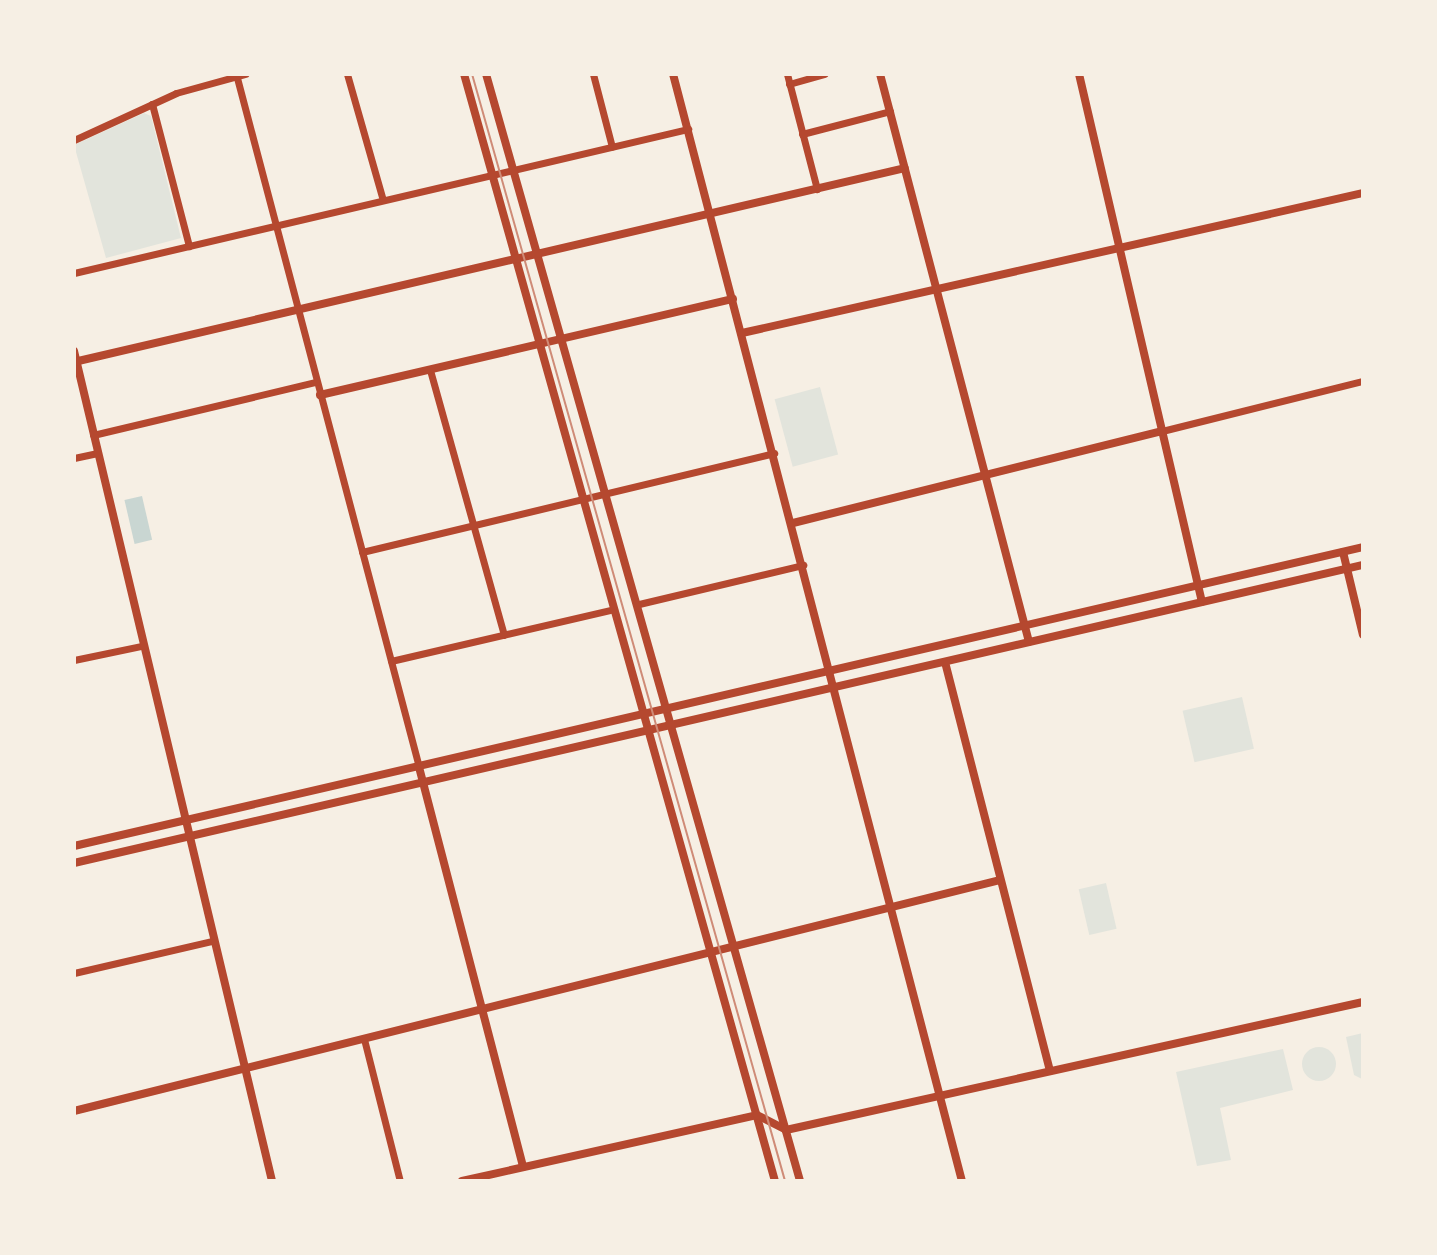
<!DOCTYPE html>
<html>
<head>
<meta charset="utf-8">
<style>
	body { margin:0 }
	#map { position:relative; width:1437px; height:1255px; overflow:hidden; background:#f6efe4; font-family:Raleway,sans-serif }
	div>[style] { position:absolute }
	.green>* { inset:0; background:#e2e4dc; transform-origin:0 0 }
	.round { border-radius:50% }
	.water>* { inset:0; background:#c9d6d2; transform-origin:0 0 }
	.minor>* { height:7px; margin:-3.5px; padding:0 3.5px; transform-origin:3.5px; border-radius:3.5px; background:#b5482f }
	.tertiary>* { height:8px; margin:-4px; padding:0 4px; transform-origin:4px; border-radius:4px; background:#b5482f }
	.tram>* { height:2px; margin:-1px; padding:0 1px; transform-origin:1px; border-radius:1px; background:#cf8b77 }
	span { translate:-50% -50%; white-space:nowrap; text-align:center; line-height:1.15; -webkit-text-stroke:6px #f6efe4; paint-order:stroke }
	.frame { position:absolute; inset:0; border:76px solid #f6efe4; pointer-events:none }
</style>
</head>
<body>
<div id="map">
	<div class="green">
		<i style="clip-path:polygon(144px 113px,151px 116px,181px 238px,106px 258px,74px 145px)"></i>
		<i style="left:820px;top:387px;width:70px;height:47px;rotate:75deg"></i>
		<i style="left:1242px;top:697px;width:53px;height:61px;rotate:77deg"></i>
		<i style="left:1106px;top:883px;width:47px;height:28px;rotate:77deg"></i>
		<i style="clip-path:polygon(1363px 1033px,1363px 1079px,1362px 1079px,1354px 1075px,1346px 1037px)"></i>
		<i class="round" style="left:1302px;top:1047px;width:34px;height:34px"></i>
		<i style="clip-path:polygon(1283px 1049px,1293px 1090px,1220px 1108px,1231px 1160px,1197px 1166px,1176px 1072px)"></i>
	</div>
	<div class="water">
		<i style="left:142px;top:496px;width:45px;height:18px;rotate:77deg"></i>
	</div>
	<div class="minor">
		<i style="left:236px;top:74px;width:717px;rotate:75.21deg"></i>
		<i style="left:347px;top:74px;width:131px;rotate:74.1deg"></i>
		<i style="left:593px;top:74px;width:75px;rotate:75.4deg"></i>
		<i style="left:787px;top:74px;width:119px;rotate:75.4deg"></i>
		<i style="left:789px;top:84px;width:37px;rotate:-16deg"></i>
		<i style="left:152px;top:104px;width:147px;rotate:75.4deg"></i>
		<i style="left:802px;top:134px;width:91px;rotate:-14.6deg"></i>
		<i style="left:74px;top:140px;width:112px;rotate:-24.7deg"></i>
		<i style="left:176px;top:93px;width:72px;rotate:-15.4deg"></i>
		<i style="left:74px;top:273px;width:631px;rotate:-13.2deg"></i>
		<i style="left:430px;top:370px;width:275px;rotate:74.4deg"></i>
		<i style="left:1162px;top:431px;width:207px;rotate:-14deg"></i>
		<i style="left:93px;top:435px;width:229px;rotate:-13.4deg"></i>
		<i style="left:74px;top:458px;width:24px;rotate:-12deg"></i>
		<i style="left:362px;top:552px;width:424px;rotate:-13.5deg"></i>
		<i style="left:639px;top:604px;width:169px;rotate:-13.4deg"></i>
		<i style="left:74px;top:660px;width:68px;rotate:-11.8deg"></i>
		<i style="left:391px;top:661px;width:229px;rotate:-13.1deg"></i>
		<i style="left:74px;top:973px;width:141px;rotate:-13.1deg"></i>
		<i style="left:364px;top:1039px;width:146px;rotate:75.8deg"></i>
	</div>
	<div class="tertiary">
		<i style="left:464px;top:74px;width:1150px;rotate:74.31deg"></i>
		<i style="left:486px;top:74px;width:1151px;rotate:74.16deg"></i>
		<i style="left:673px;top:74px;width:1144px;rotate:75.37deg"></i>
		<i style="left:880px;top:74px;width:587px;rotate:75.3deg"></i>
		<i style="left:1079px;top:74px;width:542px;rotate:76.89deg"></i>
		<i style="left:742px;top:333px;width:637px;rotate:-12.7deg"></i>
		<i style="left:74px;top:351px;width:853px;rotate:76.58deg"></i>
		<i style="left:74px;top:362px;width:853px;rotate:-13.14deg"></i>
		<i style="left:320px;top:395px;width:424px;rotate:-13.1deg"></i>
		<i style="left:793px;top:523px;width:380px;rotate:-14deg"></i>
		<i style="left:1343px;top:552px;width:85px;rotate:76.5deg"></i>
		<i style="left:945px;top:662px;width:422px;rotate:75.6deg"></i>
		<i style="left:419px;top:767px;width:413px;rotate:75.4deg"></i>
		<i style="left:74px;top:846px;width:1323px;rotate:-13.06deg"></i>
		<i style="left:74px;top:863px;width:1323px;rotate:-13.02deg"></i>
		<i style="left:74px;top:1111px;width:954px;rotate:-14.01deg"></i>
		<i style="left:462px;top:1181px;width:302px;rotate:-12.6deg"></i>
		<i style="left:757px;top:1115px;width:33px;rotate:27deg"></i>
		<i style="left:786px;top:1130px;width:591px;rotate:-12.51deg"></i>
	</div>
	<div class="tram">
		<i style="left:472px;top:74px;width:1150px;rotate:74.21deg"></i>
	</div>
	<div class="frame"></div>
</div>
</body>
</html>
